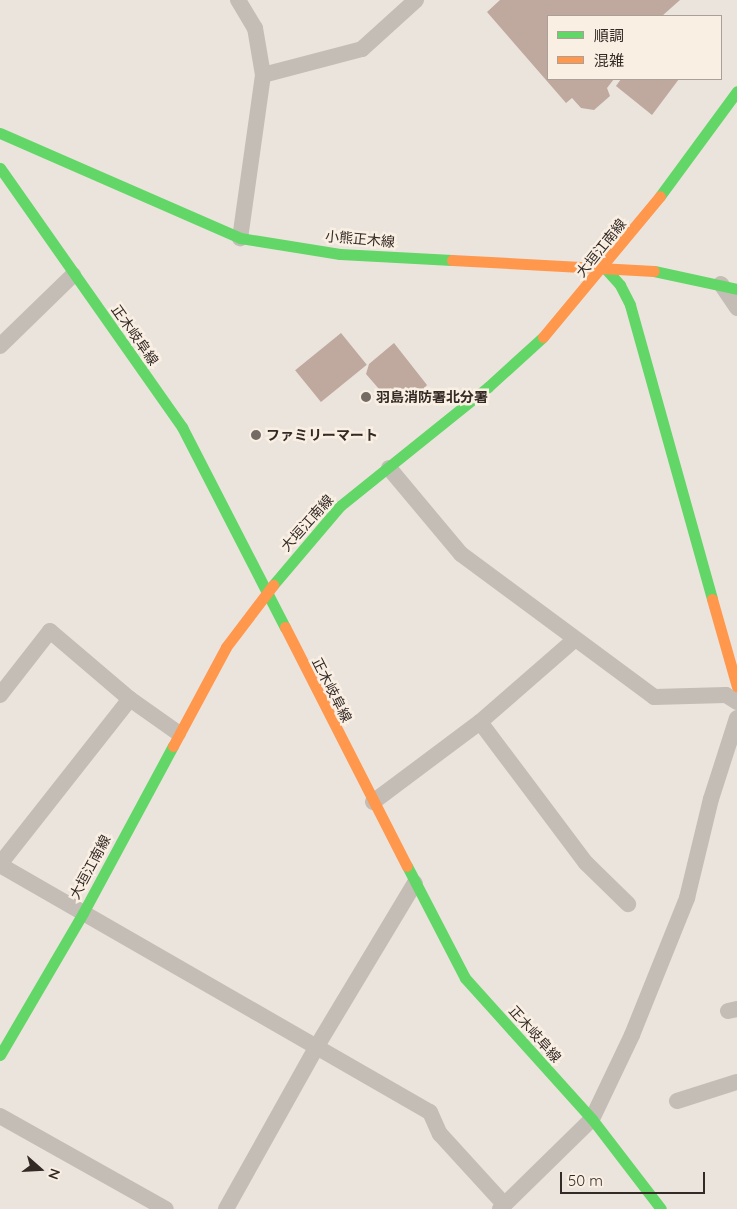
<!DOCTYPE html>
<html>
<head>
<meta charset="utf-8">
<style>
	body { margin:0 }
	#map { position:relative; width:737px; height:1209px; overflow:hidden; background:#ebe4dd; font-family:Quicksand,"Noto Sans JP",sans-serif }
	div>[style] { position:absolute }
	.building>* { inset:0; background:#bfa89e; transform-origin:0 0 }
	.street>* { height:16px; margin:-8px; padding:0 8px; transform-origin:8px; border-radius:8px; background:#c4bdb6 }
	.fast>* { height:11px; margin:-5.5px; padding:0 5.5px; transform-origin:5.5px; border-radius:5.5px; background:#63d668 }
	.slow>* { height:11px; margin:-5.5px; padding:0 5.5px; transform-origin:5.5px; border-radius:5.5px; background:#ff974d }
	.dots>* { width:14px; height:14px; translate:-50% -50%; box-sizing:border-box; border:2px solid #f9efe3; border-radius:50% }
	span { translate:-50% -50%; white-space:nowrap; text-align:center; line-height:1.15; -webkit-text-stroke:5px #f9efe3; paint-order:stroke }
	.street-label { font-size:14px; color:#342a25 }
	.poi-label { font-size:14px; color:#342a25; font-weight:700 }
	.left { translate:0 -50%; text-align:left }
	.legend { position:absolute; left:547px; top:15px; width:175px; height:65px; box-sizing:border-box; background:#f9efe3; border:1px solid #aaa097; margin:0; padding:6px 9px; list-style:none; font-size:15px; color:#342a25 }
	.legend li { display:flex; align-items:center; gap:10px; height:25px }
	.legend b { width:25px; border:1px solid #aaa097 }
	.north { position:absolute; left:15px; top:1144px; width:50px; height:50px; -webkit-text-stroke:4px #f9efe3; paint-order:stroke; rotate:109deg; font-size:14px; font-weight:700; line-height:20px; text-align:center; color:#342a25 }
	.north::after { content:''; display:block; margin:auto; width:18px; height:22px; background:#342a25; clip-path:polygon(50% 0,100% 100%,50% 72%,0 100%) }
	.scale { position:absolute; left:560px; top:1172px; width:145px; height:22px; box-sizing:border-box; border:2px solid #342a25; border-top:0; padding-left:6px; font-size:15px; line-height:18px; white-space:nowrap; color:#342a25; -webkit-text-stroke:4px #f9efe3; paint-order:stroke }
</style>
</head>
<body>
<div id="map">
	<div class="building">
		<i style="clip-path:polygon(500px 0,680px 0,662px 16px,548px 16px,548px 79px,614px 79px,607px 88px,610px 96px,594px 110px,581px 108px,572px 98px,566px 103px,487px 12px)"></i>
		<i style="clip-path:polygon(621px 79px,679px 79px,652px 115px,616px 86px)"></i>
		<i style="left:341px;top:333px;width:41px;height:59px;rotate:51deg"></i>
		<i style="clip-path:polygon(394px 343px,427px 385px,415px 398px,408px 390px,392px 404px,366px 374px,369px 364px)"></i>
	</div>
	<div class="street">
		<i style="left:238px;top:0;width:33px;rotate:59deg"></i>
		<i style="left:255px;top:28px;width:48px;rotate:80.3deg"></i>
		<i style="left:263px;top:75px;width:165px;rotate:98deg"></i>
		<i style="left:263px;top:75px;width:102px;rotate:-14.7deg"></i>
		<i style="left:362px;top:49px;width:73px;rotate:-42.2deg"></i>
		<i style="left:721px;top:284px;width:29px;rotate:56deg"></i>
		<i style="left:0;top:346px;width:102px;rotate:-44.2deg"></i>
		<i style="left:389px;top:468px;width:112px;rotate:50.1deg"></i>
		<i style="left:461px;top:554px;width:240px;rotate:36.5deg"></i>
		<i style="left:654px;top:697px;width:72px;rotate:-1.6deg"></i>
		<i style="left:726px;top:695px;width:13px;rotate:32deg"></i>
		<i style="left:0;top:695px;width:81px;rotate:-52deg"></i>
		<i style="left:50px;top:631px;width:105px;rotate:40.4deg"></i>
		<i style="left:130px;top:699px;width:59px;rotate:35.3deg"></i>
		<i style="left:480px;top:722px;width:176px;rotate:53.1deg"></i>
		<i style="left:586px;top:863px;width:59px;rotate:44.3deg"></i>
		<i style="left:373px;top:802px;width:134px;rotate:-36.8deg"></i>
		<i style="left:480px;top:722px;width:126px;rotate:-41.1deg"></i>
		<i style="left:0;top:864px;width:210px;rotate:-51.8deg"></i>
		<i style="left:0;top:865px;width:496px;rotate:29.9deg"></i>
		<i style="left:430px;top:1112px;width:24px;rotate:66deg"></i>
		<i style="left:440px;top:1134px;width:95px;rotate:47.6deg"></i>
		<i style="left:728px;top:1011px;width:9px;rotate:-13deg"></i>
		<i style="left:677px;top:1101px;width:63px;rotate:-17.6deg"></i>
		<i style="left:0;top:1116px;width:190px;rotate:29.3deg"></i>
		<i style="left:226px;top:1209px;width:187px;rotate:-60.8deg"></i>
		<i style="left:317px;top:1046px;width:190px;rotate:-59deg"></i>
		<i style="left:500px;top:1209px;width:129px;rotate:-44.4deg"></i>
		<i style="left:592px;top:1119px;width:93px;rotate:-64.5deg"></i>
		<i style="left:632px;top:1035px;width:148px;rotate:-68.1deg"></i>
		<i style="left:687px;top:898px;width:102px;rotate:-76.4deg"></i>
		<i style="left:711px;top:799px;width:85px;rotate:-72.2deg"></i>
	</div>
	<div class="fast">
		<i style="left:0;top:133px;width:262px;rotate:23.6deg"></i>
		<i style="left:240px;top:238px;width:101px;rotate:9.1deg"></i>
		<i style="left:340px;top:254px;width:112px;rotate:3.1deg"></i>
		<i style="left:0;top:168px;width:317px;rotate:54.9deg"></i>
		<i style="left:182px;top:427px;width:225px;rotate:62.8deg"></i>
		<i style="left:660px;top:196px;width:130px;rotate:-53.7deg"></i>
		<i style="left:604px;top:267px;width:24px;rotate:48deg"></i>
		<i style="left:620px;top:285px;width:22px;rotate:63deg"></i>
		<i style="left:630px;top:305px;width:305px;rotate:74.4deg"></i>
		<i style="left:654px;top:271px;width:85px;rotate:12.2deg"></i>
		<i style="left:273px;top:585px;width:104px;rotate:-49.7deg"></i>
		<i style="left:340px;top:506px;width:190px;rotate:-38.8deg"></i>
		<i style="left:488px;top:387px;width:74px;rotate:-42.3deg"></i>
		<i style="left:407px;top:866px;width:126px;rotate:62.6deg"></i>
		<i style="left:465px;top:978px;width:190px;rotate:48deg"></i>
		<i style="left:592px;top:1119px;width:113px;rotate:52.5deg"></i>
		<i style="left:0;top:1055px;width:164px;rotate:-59.7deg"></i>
		<i style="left:83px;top:913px;width:190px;rotate:-61.7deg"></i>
	</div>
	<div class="slow">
		<i style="left:452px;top:260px;width:202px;rotate:3.1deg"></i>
		<i style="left:543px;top:337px;width:183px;rotate:-50.3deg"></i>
		<i style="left:712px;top:599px;width:91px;rotate:74.1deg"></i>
		<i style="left:285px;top:627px;width:268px;rotate:63deg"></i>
		<i style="left:173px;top:746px;width:112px;rotate:-61.8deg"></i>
		<i style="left:226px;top:647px;width:78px;rotate:-52.8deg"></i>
	</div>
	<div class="dots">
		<i style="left:366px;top:397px;background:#746b65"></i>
		<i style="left:256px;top:435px;background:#746b65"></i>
	</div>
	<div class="street-label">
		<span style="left:360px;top:239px;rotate:5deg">小熊正木線</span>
		<span style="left:601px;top:248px;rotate:-51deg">大垣江南線</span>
		<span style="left:135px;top:335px;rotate:55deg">正木岐阜線</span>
		<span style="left:307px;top:523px;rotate:-48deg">大垣江南線</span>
		<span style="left:332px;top:690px;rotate:63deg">正木岐阜線</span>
		<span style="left:90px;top:867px;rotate:-62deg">大垣江南線</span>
		<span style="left:535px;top:1034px;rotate:48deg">正木岐阜線</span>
	</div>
	<div class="poi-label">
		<span class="left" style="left:376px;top:397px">羽島消防署北分署</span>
		<span class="left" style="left:266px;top:435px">ファミリーマート</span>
	</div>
	<ul class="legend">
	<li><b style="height:6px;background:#63d668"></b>順調</li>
	<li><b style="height:6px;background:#ff974d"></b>混雑</li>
	</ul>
	<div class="north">N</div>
	<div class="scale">50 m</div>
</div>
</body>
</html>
